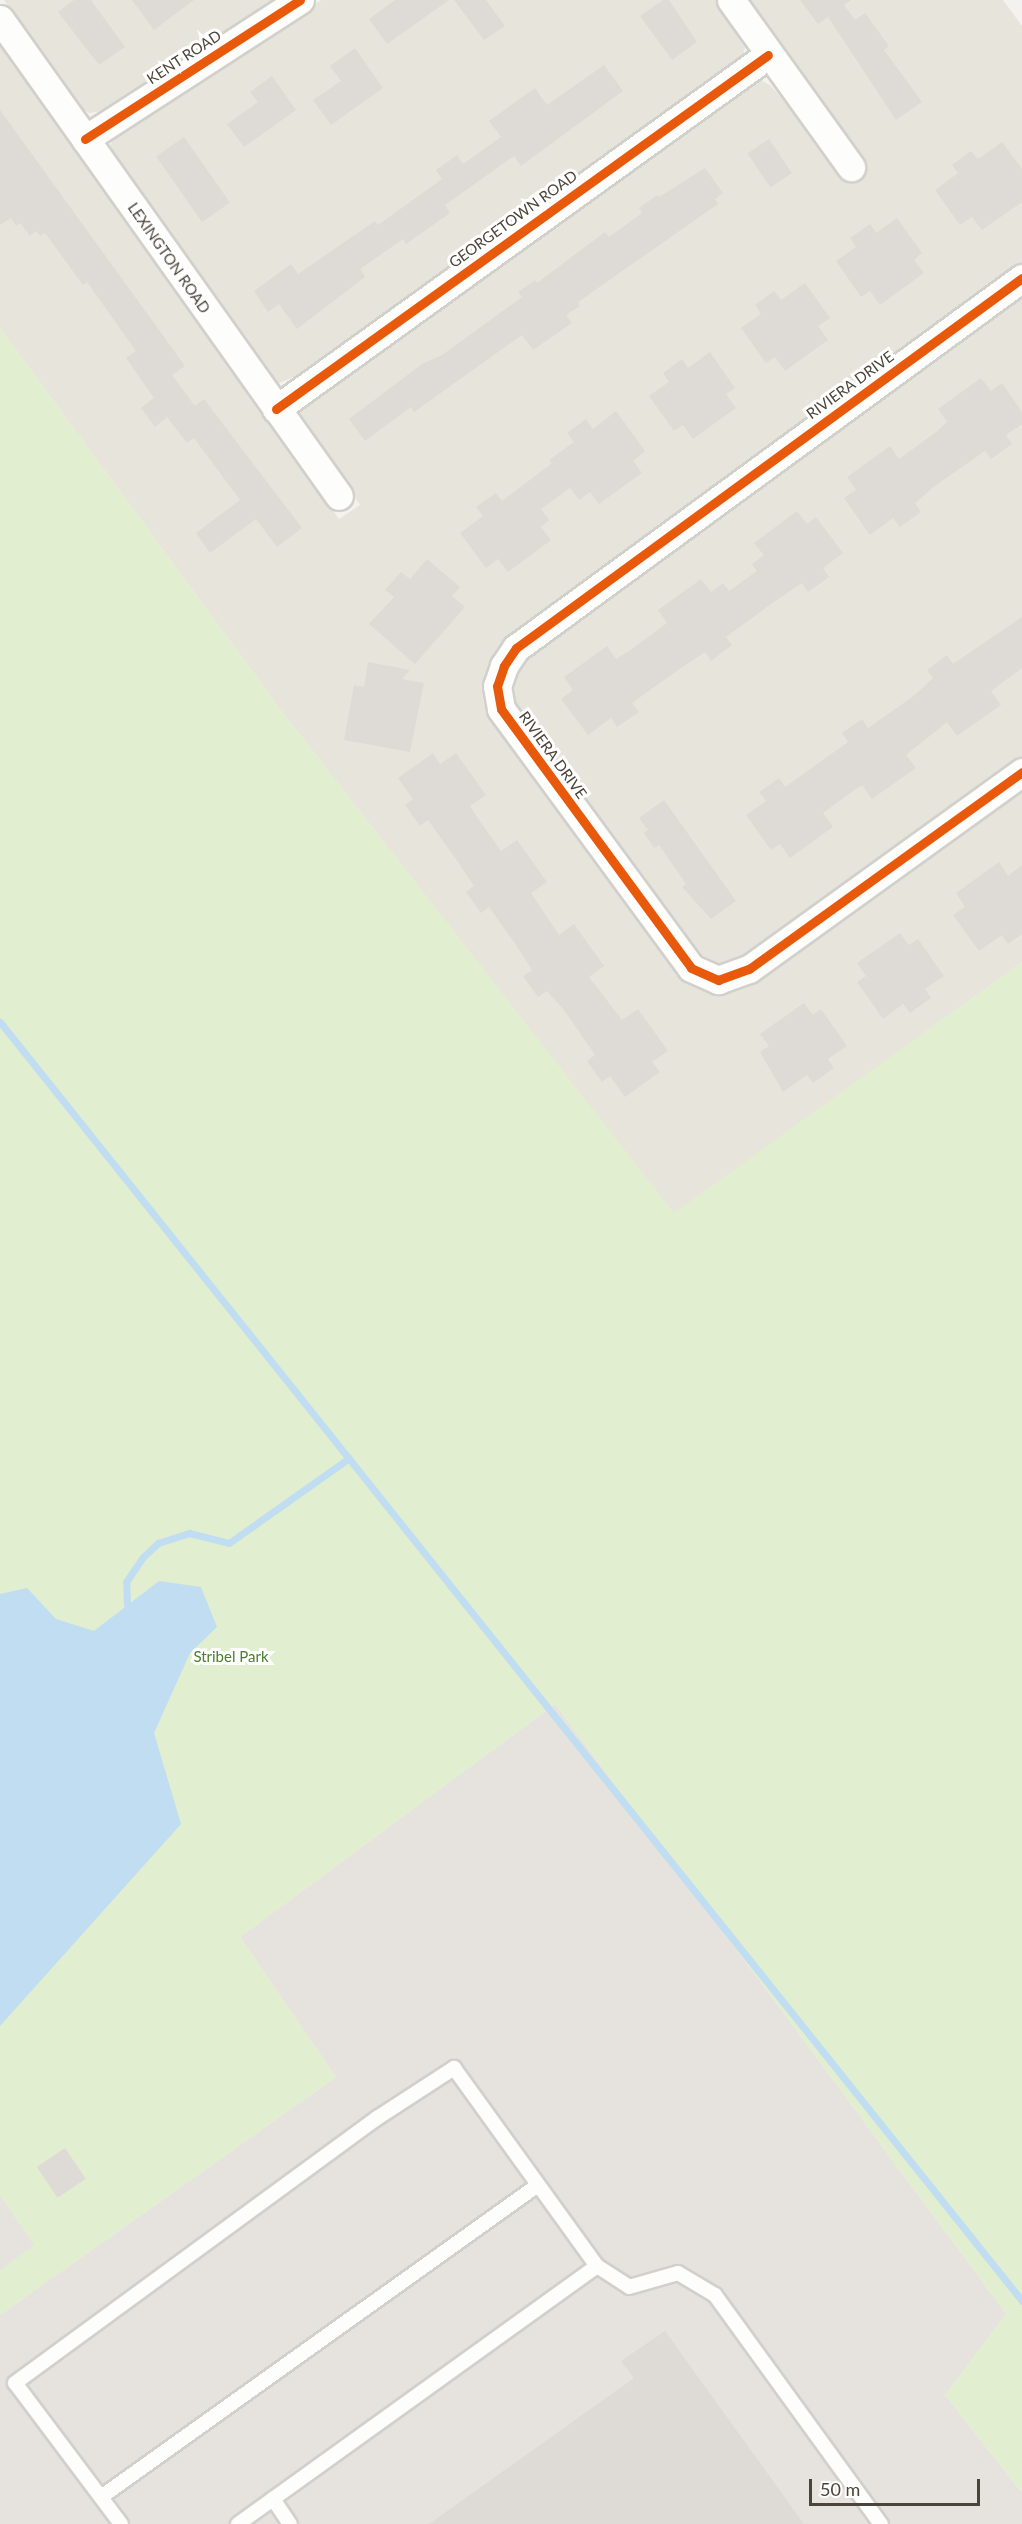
<!DOCTYPE html>
<html>
<head>
<meta charset="utf-8">
<style>
	body { margin:0 }
	#map { position:relative; width:1022px; height:2524px; overflow:hidden; background:#f4f2ee; font-family:Lato,sans-serif }
	div>[style] { position:absolute }
	.residential>* { inset:0; background:#e7e4dc }
	.industrial>* { inset:0; background:#e6e2de }
	.green>* { inset:0; background:#e1eecf }
	.parking>* { inset:0; background:#e6e3df }
	.water>* { inset:0; background:#c0ddf1 }
	.stream>* { height:7px; margin:-3.5px; padding:0 3.5px; transform-origin:3.5px; border-radius:3.5px; background:#c0ddf1 }
	.building>* { inset:0; background:#dedbd6; transform-origin:0 0 }
	.roads { filter:drop-shadow(2px 0 #d2d0cb) drop-shadow(-2px 0 #d2d0cb) drop-shadow(0 2px #d2d0cb) drop-shadow(0 -2px #d2d0cb) }
	.lane>* { height:14px; margin:-7px; padding:0 7px; transform-origin:7px; border-radius:7px; background:#fdfdfc }
	.street>* { height:27px; margin:-13.5px; padding:0 13.5px; transform-origin:13.5px; border-radius:13.5px; background:#fdfdfc }
	.cycleway>* { height:9px; margin:-4.5px; padding:0 4.5px; transform-origin:4.5px; border-radius:4.5px; background:#e8590c }
	span { translate:-50% -50%; white-space:nowrap; text-align:center; line-height:1.15; -webkit-text-stroke:6px #fff; paint-order:stroke }
	.street-label { font-size:15px; color:#4b4439 }
	.park-label { font-size:15px; color:#4a7f2a }
	.scale { position:absolute; left:809px; top:2479px; width:171px; height:27px; box-sizing:border-box; border:3px solid #4b4439; border-top:0; padding-left:8px; font-size:18px; line-height:21px; white-space:nowrap; color:#4b4439; -webkit-text-stroke:4px #fff; paint-order:stroke }
</style>
</head>
<body>
<div id="map">
	<div class="residential">
		<i style="clip-path:polygon(4px 0,273px 0,102px 111px,89px 113px,81px 108px)"></i>
		<i style="clip-path:polygon(321px 0,715px 0,745px 48px,742px 57px,730px 67px,294px 377px,276px 384px,109px 147px,116px 136px)"></i>
		<i style="clip-path:polygon(746px 0,1003px 0,1022px 26px,1022px 962px,674px 1214px,280px 709px,0 328px,0 41px,339px 519px,360px 505px,301px 421px,298px 412px,304px 401px,758px 79px,770px 85px,794px 111px,844px 182px,863px 169px)"></i>
	</div>
	<div class="industrial">
		<i style="clip-path:polygon(555px 1704px,1006px 2314px,945px 2395px,1022px 2493px,1022px 2524px,0 2524px,0 2315px,336px 2077px,240px 1937px)"></i>
	</div>
	<div class="green">
		<i style="clip-path:polygon(0 328px,280px 709px,674px 1213px,1022px 962px,1022px 2493px,945px 2395px,1006px 2314px,555px 1704px,240px 1937px,336px 2077px,0 2315px)"></i>
	</div>
	<div class="parking">
		<i style="clip-path:polygon(0 2196px,34px 2245px,0 2270px)"></i>
	</div>
	<div class="water">
		<i style="clip-path:polygon(159px 1581px,201px 1587px,217px 1627px,190px 1653px,154px 1733px,181px 1824px,0 2026px,0 1594px,27px 1588px,56px 1619px,94px 1631px)"></i>
	</div>
	<div class="stream">
		<i style="left:0;top:1022px;width:1637px;rotate:51.37deg"></i>
		<i style="left:127px;top:1605px;width:23px;rotate:-92deg"></i>
		<i style="left:126px;top:1582px;width:30px;rotate:-56deg"></i>
		<i style="left:143px;top:1557px;width:21px;rotate:-43deg"></i>
		<i style="left:158px;top:1543px;width:33px;rotate:-18deg"></i>
		<i style="left:189px;top:1533px;width:41px;rotate:14deg"></i>
		<i style="left:229px;top:1543px;width:147px;rotate:-35.3deg"></i>
	</div>
	<div class="building">
		<i style="clip-path:polygon(74px 0,91px 0,125px 47px,99px 65px,58px 12px)"></i>
		<i style="clip-path:polygon(132px 0,194px 0,154px 30px)"></i>
		<i style="clip-path:polygon(395px 0,449px 0,387px 44px,369px 19px)"></i>
		<i style="clip-path:polygon(454px 0,486px 0,505px 26px,484px 40px)"></i>
		<i style="clip-path:polygon(663px 0,669px 0,697px 42px,672px 60px,640px 16px)"></i>
		<i style="clip-path:polygon(800px 0,851px 0,844px 5px,855px 20px,865px 13px,889px 46px,884px 50px,922px 102px,896px 120px,828px 17px,818px 24px)"></i>
		<i style="clip-path:polygon(355px 48px,383px 88px,331px 125px,313px 100px,341px 81px,330px 66px)"></i>
		<i style="clip-path:polygon(604px 65px,623px 91px,521px 166px,514px 156px,445px 205px,450px 213px,406px 244px,403px 239px,360px 269px,365px 277px,297px 329px,279px 304px,268px 312px,254px 291px,291px 264px,298px 274px,375px 221px,378px 225px,442px 179px,436px 170px,457px 155px,463px 164px,501px 137px,489px 121px,535px 88px,547px 105px)"></i>
		<i style="clip-path:polygon(272px 76px,296px 110px,244px 147px,227px 124px,258px 102px,250px 92px)"></i>
		<i style="clip-path:polygon(0 110px,185px 366px,172px 375px,195px 406px,204px 399px,302px 528px,277px 547px,256px 519px,210px 553px,196px 533px,240px 500px,194px 438px,187px 443px,167px 417px,155px 427px,141px 408px,154px 398px,126px 358px,136px 351px,87px 282px,83px 285px,45px 233px,40px 236px,36px 231px,30px 236px,20px 223px,16px 226px,11px 218px,0 225px)"></i>
		<i style="left:184px;top:137px;width:80px;height:34px;rotate:55deg"></i>
		<i style="left:769px;top:139px;width:41px;height:26px;rotate:56deg"></i>
		<i style="clip-path:polygon(1002px 142px,1022px 169px,1022px 202px,982px 230px,972px 217px,960px 225px,935px 190px,958px 173px,952px 165px,971px 151px,978px 159px)"></i>
		<i style="clip-path:polygon(705px 168px,723px 193px,715px 199px,718px 204px,578px 302px,580px 306px,566px 315px,572px 323px,533px 350px,522px 335px,414px 412px,411px 407px,365px 441px,349px 419px,422px 364px,442px 355px,522px 297px,518px 292px,535px 280px,537px 283px,605px 232px,609px 237px,642px 213px,639px 208px,657px 195px,659px 197px)"></i>
		<i style="clip-path:polygon(897px 218px,922px 253px,914px 260px,924px 273px,880px 305px,870px 291px,861px 297px,836px 261px,856px 247px,850px 238px,870px 224px,876px 233px)"></i>
		<i style="clip-path:polygon(805px 283px,830px 318px,818px 326px,828px 340px,785px 371px,775px 357px,766px 363px,741px 328px,761px 314px,755px 305px,774px 291px,781px 300px)"></i>
		<i style="clip-path:polygon(710px 352px,735px 388px,726px 394px,736px 408px,693px 439px,683px 425px,674px 431px,649px 396px,669px 382px,663px 373px,682px 359px,688px 368px)"></i>
		<i style="clip-path:polygon(981px 378px,991px 391px,1002px 383px,1022px 412px,1022px 424px,1006px 435px,1012px 444px,991px 459px,985px 451px,936px 485px,915px 503px,921px 512px,900px 527px,893px 518px,870px 535px,844px 498px,856px 490px,847px 477px,890px 446px,899px 459px,936px 432px,947px 422px,938px 409px)"></i>
		<i style="clip-path:polygon(616px 411px,645px 451px,633px 461px,642px 473px,599px 504px,590px 492px,579px 500px,570px 488px,541px 509px,549px 520px,541px 527px,551px 540px,508px 572px,498px 559px,486px 568px,460px 533px,483px 516px,476px 507px,496px 493px,502px 501px,552px 463px,549px 460px,574px 442px,567px 433px,586px 419px,593px 429px)"></i>
		<i style="clip-path:polygon(797px 511px,807px 524px,816px 517px,843px 553px,823px 568px,829px 577px,808px 592px,802px 583px,771px 604px,726px 637px,732px 645px,711px 661px,705px 652px,681px 668px,632px 703px,639px 712px,617px 727px,611px 718px,588px 735px,561px 699px,573px 690px,564px 677px,607px 646px,616px 659px,629px 651px,667px 623px,658px 610px,701px 579px,711px 592px,723px 583px,729px 591px,757px 571px,752px 564px,764px 555px,754px 543px)"></i>
		<i style="clip-path:polygon(427px 559px,460px 587px,452px 596px,465px 607px,415px 664px,369px 624px,394px 597px,385px 590px,401px 572px,410px 579px)"></i>
		<i style="clip-path:polygon(1022px 617px,1022px 668px,991px 691px,1001px 705px,957px 736px,947px 722px,906px 755px,916px 768px,872px 799px,862px 785px,853px 791px,823px 813px,833px 827px,790px 858px,780px 844px,771px 850px,746px 815px,766px 801px,759px 792px,779px 778px,785px 787px,848px 742px,842px 733px,862px 719px,868px 728px,915px 695px,933px 678px,927px 670px,947px 655px,953px 664px)"></i>
		<i style="clip-path:polygon(368px 662px,410px 670px,402px 679px,424px 683px,410px 752px,344px 740px,354px 685px,364px 687px)"></i>
		<i style="clip-path:polygon(433px 753px,440px 764px,456px 753px,486px 795px,470px 806px,477px 817px,501px 851px,517px 840px,547px 882px,531px 893px,559px 935px,574px 924px,604px 966px,589px 977px,622px 1020px,638px 1009px,668px 1051px,652px 1062px,660px 1072px,625px 1097px,610px 1076px,602px 1082px,587px 1061px,595px 1055px,564px 1010px,547px 991px,538px 997px,523px 976px,532px 970px,518px 948px,489px 907px,481px 913px,466px 892px,474px 886px,460px 865px,428px 820px,420px 826px,405px 805px,413px 799px,398px 778px)"></i>
		<i style="clip-path:polygon(664px 800px,736px 901px,711px 919px,682px 887px,686px 884px,659px 845px,654px 848px,644px 833px,648px 830px,639px 818px)"></i>
		<i style="clip-path:polygon(999px 862px,1008px 876px,1022px 865px,1022px 934px,1008px 944px,1002px 935px,979px 951px,953px 915px,965px 907px,956px 893px)"></i>
		<i style="clip-path:polygon(900px 933px,909px 945px,918px 939px,944px 976px,925px 989px,931px 998px,910px 1013px,903px 1004px,883px 1019px,857px 982px,866px 976px,857px 963px)"></i>
		<i style="clip-path:polygon(804px 1003px,813px 1015px,821px 1009px,847px 1046px,828px 1059px,834px 1068px,813px 1083px,807px 1075px,783px 1092px,760px 1052px,769px 1046px,760px 1034px)"></i>
		<i style="left:65px;top:2148px;width:37px;height:34px;rotate:56deg"></i>
		<i style="clip-path:polygon(665px 2331px,804px 2524px,429px 2524px,634px 2378px,621px 2361px)"></i>
	</div>
	<div class="roads">
		<div class="lane">
			<i style="left:101px;top:2497px;width:537px;rotate:-35.53deg"></i>
			<i style="left:273px;top:2499px;width:30px;rotate:56deg"></i>
			<i style="left:121px;top:2524px;width:176px;rotate:-126.9deg"></i>
			<i style="left:15px;top:2383px;width:449px;rotate:-36.2deg"></i>
			<i style="left:377px;top:2118px;width:92px;rotate:-33deg"></i>
			<i style="left:454px;top:2068px;width:244px;rotate:54.2deg"></i>
			<i style="left:597px;top:2266px;width:38px;rotate:33deg"></i>
			<i style="left:629px;top:2287px;width:51px;rotate:-15.9deg"></i>
			<i style="left:678px;top:2273px;width:43px;rotate:30.7deg"></i>
			<i style="left:715px;top:2295px;width:283px;rotate:54.1deg"></i>
			<i style="left:238px;top:2524px;width:442px;rotate:-35.7deg"></i>
		</div>
		<div class="street">
			<i style="left:731px;top:0;width:206px;rotate:54.3deg"></i>
			<i style="left:0;top:19px;width:585px;rotate:54.6deg"></i>
			<i style="left:85px;top:139px;width:256px;rotate:-32.9deg"></i>
			<i style="left:1022px;top:278px;width:627px;rotate:143.82deg"></i>
			<i style="left:516px;top:648px;width:22px;rotate:124deg"></i>
			<i style="left:504px;top:666px;width:21px;rotate:109deg"></i>
			<i style="left:497px;top:686px;width:23px;rotate:80deg"></i>
			<i style="left:501px;top:709px;width:321px;rotate:53.7deg"></i>
			<i style="left:691px;top:968px;width:30px;rotate:24deg"></i>
			<i style="left:718px;top:980px;width:33px;rotate:-20deg"></i>
			<i style="left:749px;top:969px;width:337px;rotate:-35.8deg"></i>
			<i style="left:276px;top:409px;width:606px;rotate:-35.74deg"></i>
		</div>
	</div>
	<div class="cycleway">
		<i style="left:85px;top:139px;width:256px;rotate:-32.9deg"></i>
		<i style="left:1022px;top:278px;width:627px;rotate:143.82deg"></i>
		<i style="left:516px;top:648px;width:22px;rotate:124deg"></i>
		<i style="left:504px;top:666px;width:21px;rotate:109deg"></i>
		<i style="left:497px;top:686px;width:23px;rotate:80deg"></i>
		<i style="left:501px;top:709px;width:321px;rotate:53.7deg"></i>
		<i style="left:691px;top:968px;width:30px;rotate:24deg"></i>
		<i style="left:718px;top:980px;width:33px;rotate:-20deg"></i>
		<i style="left:749px;top:969px;width:337px;rotate:-35.8deg"></i>
		<i style="left:276px;top:409px;width:606px;rotate:-35.74deg"></i>
	</div>
	<div class="street-label">
		<span style="left:184px;top:57px;rotate:-33deg">KENT ROAD</span>
		<span style="left:513px;top:219px;rotate:-36deg">GEORGETOWN ROAD</span>
		<span style="left:169px;top:258px;rotate:55deg">LEXINGTON ROAD</span>
		<span style="left:850px;top:385px;rotate:-36deg">RIVIERA DRIVE</span>
		<span style="left:553px;top:755px;rotate:54deg">RIVIERA DRIVE</span>
	</div>
	<div class="park-label">
		<span style="left:231px;top:1657px">Stribel Park</span>
	</div>
	<div class="scale">50 m</div>
</div>
</body>
</html>
